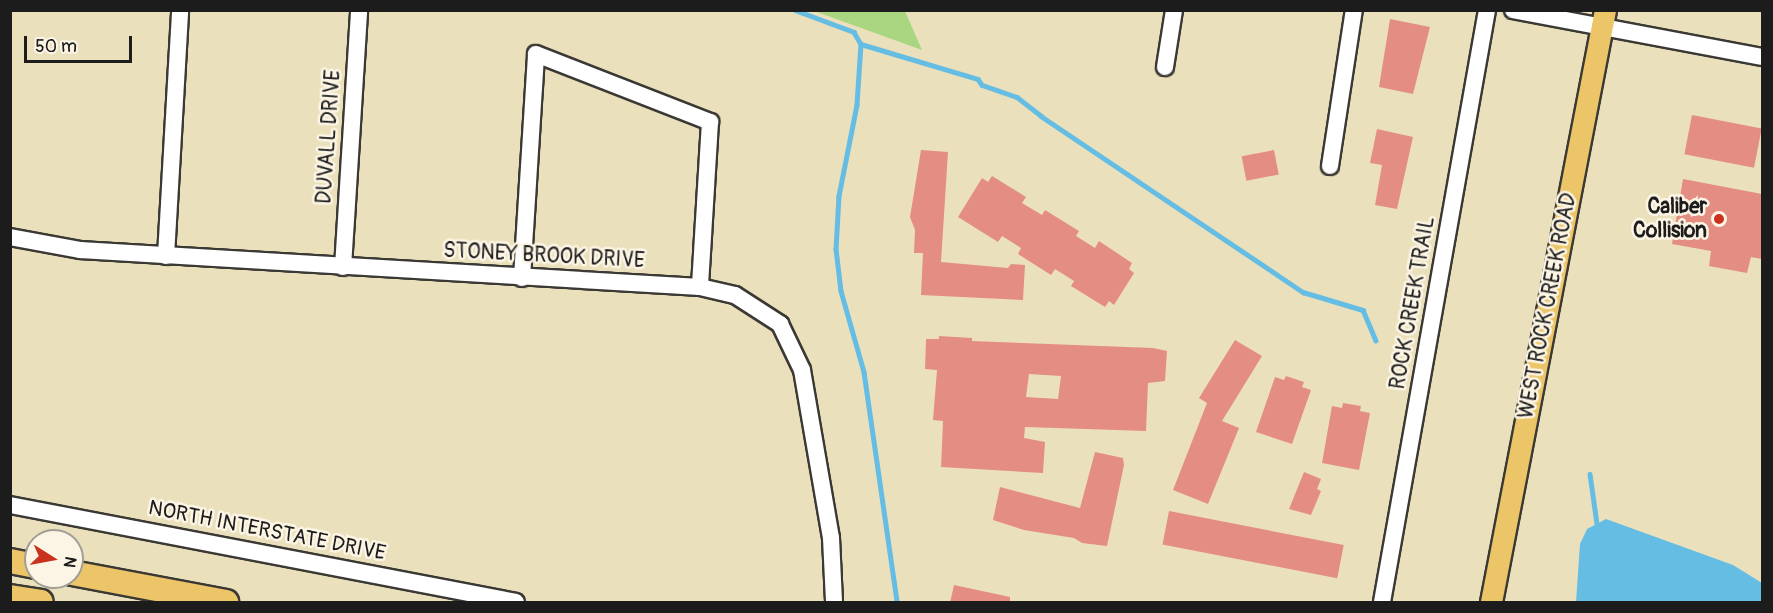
<!DOCTYPE html>
<html>
<head>
<meta charset="utf-8">
<style>
	body { margin:0 }
	#map { position:relative; width:1773px; height:613px; overflow:hidden; background:#ebe0bc; font-family:Pangolin,sans-serif }
	div>[style] { position:absolute }
	.green>* { inset:0; background:#aad682 }
	.water>* { inset:0; background:#66bde3 }
	.stream>* { height:4.5px; margin:-2.25px; padding:0 2.25px; transform-origin:2.25px; border-radius:2.25px; background:#66bde3 }
	.building>* { inset:0; background:#e48e83; transform-origin:0 0 }
	.roads { filter:drop-shadow(2px 0 #3b3934) drop-shadow(-2px 0 #3b3934) drop-shadow(0 2px #3b3934) drop-shadow(0 -2px #3b3934) }
	.minor>* { height:16px; margin:-8px; padding:0 8px; transform-origin:8px; border-radius:8px; background:#fff }
	.major>* { height:21px; margin:-10.5px; padding:0 10.5px; transform-origin:10.5px; border-radius:10.5px; background:#edc569 }
	.highway>* { height:24px; margin:-12px; padding:0 12px; transform-origin:12px; border-radius:12px; background:#edc569 }
	.dots>* { width:16px; height:16px; translate:-50% -50%; box-sizing:border-box; border:3px solid #fcf5e5; border-radius:50% }
	span { translate:-50% -50%; white-space:nowrap; text-align:center; line-height:1.15; -webkit-text-stroke:5px #fcf5e5; paint-order:stroke }
	.street-label { font-size:21px; color:#1c1c1c }
	.poi-label { font-size:21px; color:#1c1c1c; font-weight:700 }
	.right { translate:-100% -50%; text-align:right }
	.frame { position:absolute; inset:0; border:12px solid #1c1c1c; pointer-events:none }
	.north { position:absolute; left:24px; top:529px; width:60px; height:60px; box-sizing:border-box; background:#fcf5e5; border:2px solid #a29e95; border-radius:50%; rotate:101deg; font-size:16px; font-weight:700; line-height:24px; text-align:center; color:#1c1c1c }
	.north::after { content:''; display:block; margin:auto; width:21px; height:27px; background:#c8321e; clip-path:polygon(50% 0,100% 100%,50% 72%,0 100%) }
	.scale { position:absolute; left:24px; top:36px; width:108px; height:27px; box-sizing:border-box; border:3px solid #1c1c1c; border-top:0; padding-left:8px; font-size:18px; line-height:21px; white-space:nowrap; color:#1c1c1c; -webkit-text-stroke:4px #fcf5e5; paint-order:stroke }
</style>
</head>
<body>
<div id="map">
	<div class="green">
		<i style="clip-path:polygon(814px 11px,905px 11px,922px 50px)"></i>
	</div>
	<div class="water">
		<i style="clip-path:polygon(1606px 519px,1733px 565px,1762px 583px,1762px 602px,1576px 602px,1580px 544px,1587px 529px)"></i>
	</div>
	<div class="stream">
		<i style="left:795px;top:10px;width:63px;rotate:20.4deg"></i>
		<i style="left:854px;top:32px;width:14px;rotate:60deg"></i>
		<i style="left:861px;top:44px;width:61px;rotate:93.8deg"></i>
		<i style="left:857px;top:105px;width:93px;rotate:101.2deg"></i>
		<i style="left:839px;top:196px;width:53px;rotate:93.2deg"></i>
		<i style="left:836px;top:249px;width:42px;rotate:83.2deg"></i>
		<i style="left:841px;top:291px;width:84px;rotate:74.1deg"></i>
		<i style="left:864px;top:372px;width:232px;rotate:81.8deg"></i>
		<i style="left:861px;top:44px;width:122px;rotate:16.7deg"></i>
		<i style="left:978px;top:79px;width:7px;rotate:56deg"></i>
		<i style="left:982px;top:85px;width:37px;rotate:19deg"></i>
		<i style="left:1017px;top:97px;width:31px;rotate:38deg"></i>
		<i style="left:1041px;top:116px;width:316px;rotate:33.9deg"></i>
		<i style="left:1303px;top:292px;width:63px;rotate:16.7deg"></i>
		<i style="left:1363px;top:310px;width:33px;rotate:67deg"></i>
		<i style="left:1590px;top:474px;width:50px;rotate:82deg"></i>
	</div>
	<div class="building">
		<i style="clip-path:polygon(1390px 19px,1430px 27px,1413px 94px,1379px 87px)"></i>
		<i style="left:1692px;top:115px;width:71px;height:40px;rotate:11deg"></i>
		<i style="clip-path:polygon(1377px 129px,1413px 137px,1397px 209px,1375px 205px,1382px 165px,1370px 163px)"></i>
		<i style="clip-path:polygon(921px 150px,948px 152px,941px 262px,1008px 268px,1011px 264px,1025px 265px,1023px 300px,921px 295px,923px 253px,914px 253px,915px 230px,910px 217px)"></i>
		<i style="left:1274px;top:150px;width:25px;height:33px;rotate:79deg"></i>
		<i style="clip-path:polygon(992px 176px,1026px 197px,1022px 203px,1042px 215px,1045px 210px,1079px 231px,1076px 236px,1095px 248px,1099px 241px,1132px 263px,1129px 269px,1134px 273px,1114px 305px,1109px 301px,1105px 307px,1071px 286px,1074px 281px,1055px 269px,1051px 275px,1018px 254px,1021px 248px,1002px 236px,998px 242px,958px 217px,982px 178px,988px 182px)"></i>
		<i style="clip-path:polygon(1683px 179px,1762px 194px,1762px 259px,1751px 257px,1747px 273px,1709px 266px,1711px 251px,1672px 244px)"></i>
		<i style="clip-path:polygon(evenodd,939px 336px,972px 338px,972px 341px,1153px 348px,1167px 351px,1165px 381px,1148px 383px,1146px 431px,1025px 427px,1024px 438px,1045px 442px,1043px 473px,941px 467px,943px 421px,933px 420px,937px 370px,925px 369px,926px 339px,939px 339px,939px 336px,1029px 374px,1061px 376px,1058px 399px,1026px 397px,1029px 374px)"></i>
		<i style="clip-path:polygon(1235px 340px,1262px 356px,1222px 421px,1239px 428px,1208px 504px,1173px 490px,1207px 403px,1199px 398px)"></i>
		<i style="clip-path:polygon(1286px 376px,1304px 382px,1302px 387px,1311px 390px,1292px 444px,1256px 432px,1275px 377px,1284px 380px)"></i>
		<i style="clip-path:polygon(1343px 403px,1361px 406px,1360px 411px,1370px 413px,1359px 470px,1322px 463px,1332px 406px,1342px 408px)"></i>
		<i style="clip-path:polygon(1095px 452px,1123px 458px,1124px 465px,1107px 546px,1082px 543px,1074px 538px,1024px 530px,993px 520px,1000px 487px,1080px 508px)"></i>
		<i style="clip-path:polygon(1304px 472px,1321px 479px,1317px 489px,1321px 491px,1311px 515px,1289px 509px)"></i>
		<i style="left:1169px;top:511px;width:178px;height:34px;rotate:11deg"></i>
		<i style="clip-path:polygon(954px 585px,1010px 597px,1010px 603px,950px 603px)"></i>
	</div>
	<div class="roads">
		<div class="minor">
			<i style="left:1513px;top:10px;width:253px;rotate:10.7deg"></i>
			<i style="left:1165px;top:67px;width:58px;rotate:-81deg"></i>
			<i style="left:1330px;top:166px;width:158px;rotate:-81.3deg"></i>
			<i style="left:10px;top:237px;width:71px;rotate:10.5deg"></i>
			<i style="left:80px;top:250px;width:621px;rotate:3.42deg"></i>
			<i style="left:700px;top:287px;width:36px;rotate:13deg"></i>
			<i style="left:735px;top:295px;width:54px;rotate:32.8deg"></i>
			<i style="left:780px;top:324px;width:51px;rotate:64.4deg"></i>
			<i style="left:802px;top:370px;width:170px;rotate:80.2deg"></i>
			<i style="left:831px;top:538px;width:64px;rotate:87.3deg"></i>
			<i style="left:166px;top:256px;width:246px;rotate:-86.7deg"></i>
			<i style="left:343px;top:267px;width:257px;rotate:-86.4deg"></i>
			<i style="left:522px;top:278px;width:224px;rotate:-86.4deg"></i>
			<i style="left:536px;top:54px;width:187px;rotate:21.3deg"></i>
			<i style="left:710px;top:122px;width:165px;rotate:93.5deg"></i>
			<i style="left:10px;top:505px;width:515px;rotate:10.85deg"></i>
			<i style="left:1382px;top:602px;width:601px;rotate:-79.94deg"></i>
		</div>
		<div class="major">
			<i style="left:1491px;top:602px;width:603px;rotate:-79.1deg"></i>
		</div>
		<div class="highway">
			<i style="left:10px;top:561px;width:26px;rotate:11deg"></i>
			<i style="left:72px;top:573px;width:157px;rotate:10.7deg"></i>
			<i style="left:10px;top:597px;width:31px;rotate:9deg"></i>
		</div>
	</div>
	<div class="dots">
		<i style="left:1719px;top:219px;background:#c8321e"></i>
	</div>
	<div class="street-label">
		<span style="left:329px;top:137px;rotate:-86deg">DUVALL DRIVE</span>
		<span style="left:544px;top:256px;rotate:3deg">STONEY BROOK DRIVE</span>
		<span style="left:1413px;top:303px;rotate:-80deg">ROCK CREEK TRAIL</span>
		<span style="left:1548px;top:306px;rotate:-79deg">WEST ROCK CREEK ROAD</span>
		<span style="left:267px;top:531px;rotate:11deg">NORTH INTERSTATE DRIVE</span>
	</div>
	<div class="poi-label">
		<span class="right" style="left:1707px;top:219px">Caliber<br>Collision</span>
	</div>
	<div class="frame"></div>
	<div class="north">N</div>
	<div class="scale">50 m</div>
</div>
</body>
</html>
